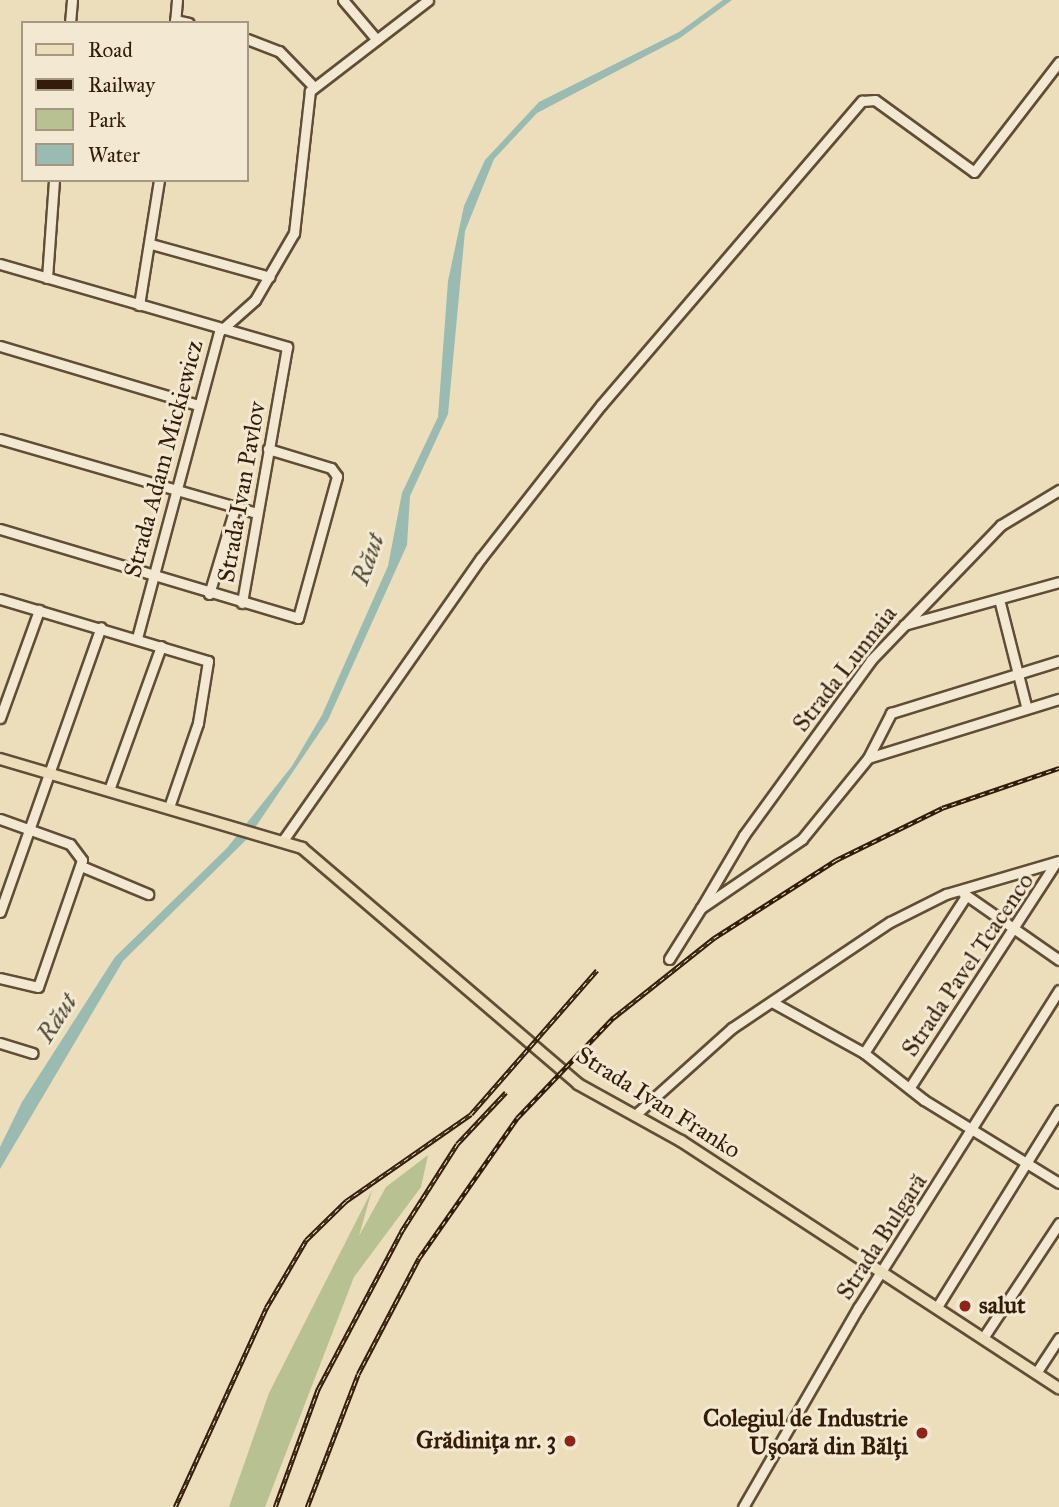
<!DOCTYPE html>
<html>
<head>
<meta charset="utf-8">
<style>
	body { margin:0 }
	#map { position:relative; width:1059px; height:1507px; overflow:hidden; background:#ecddbb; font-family:"IM FELL Great Primer",serif }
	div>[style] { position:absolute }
	.green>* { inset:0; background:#b7c191 }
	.water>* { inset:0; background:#99bbb1 }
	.roads { filter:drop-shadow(2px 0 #614d35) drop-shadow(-2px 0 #614d35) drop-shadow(0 2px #614d35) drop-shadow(0 -2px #614d35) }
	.minor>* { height:9px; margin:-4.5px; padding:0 4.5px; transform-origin:4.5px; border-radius:4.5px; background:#f3e9d3 }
	.major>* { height:10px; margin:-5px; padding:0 5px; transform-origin:5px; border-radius:5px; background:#ecddbb }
	.rail>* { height:4.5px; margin-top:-2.25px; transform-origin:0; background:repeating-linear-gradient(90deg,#f3e9d3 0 5px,#331d08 0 10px); box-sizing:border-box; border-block:2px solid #331d08 }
	.dots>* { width:19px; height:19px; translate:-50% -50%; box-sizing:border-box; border:4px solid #f3e9d3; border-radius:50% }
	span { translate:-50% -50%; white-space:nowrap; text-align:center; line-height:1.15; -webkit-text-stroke:6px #f3e9d3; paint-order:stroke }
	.street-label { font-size:24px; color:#331d08 }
	.poi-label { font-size:24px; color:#331d08; font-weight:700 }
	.left { translate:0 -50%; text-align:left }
	.right { translate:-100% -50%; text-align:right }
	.water-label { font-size:26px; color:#524c3b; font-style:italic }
	.legend { position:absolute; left:21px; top:21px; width:228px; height:161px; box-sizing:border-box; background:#f3e9d3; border:2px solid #a69782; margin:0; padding:9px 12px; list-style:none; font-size:21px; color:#331d08 }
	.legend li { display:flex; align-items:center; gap:14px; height:35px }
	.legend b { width:35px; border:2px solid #a69782 }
</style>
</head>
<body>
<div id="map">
	<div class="green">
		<i style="clip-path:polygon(428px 1155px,421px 1187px,354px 1277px,265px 1507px,229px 1507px,269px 1393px,372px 1190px,359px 1236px,386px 1187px)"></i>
	</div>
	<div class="water">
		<i style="clip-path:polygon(723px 0,732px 0,680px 38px,537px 113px,494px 159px,465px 231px,448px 414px,410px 496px,407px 545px,328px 720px,248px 838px,123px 961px,0 1169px,0 1147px,22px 1102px,115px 957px,227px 848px,292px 766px,322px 715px,388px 566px,402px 493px,438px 417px,448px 281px,464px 206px,485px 160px,539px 102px,679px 32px)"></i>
	</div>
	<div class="roads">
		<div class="minor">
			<i style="left:343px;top:0;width:52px;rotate:49.6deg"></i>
			<i style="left:175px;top:20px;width:14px;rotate:12deg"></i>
			<i style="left:70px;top:23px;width:23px;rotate:-85deg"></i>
			<i style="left:175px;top:23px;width:23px;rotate:-85deg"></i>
			<i style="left:247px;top:39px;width:34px;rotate:21deg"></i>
			<i style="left:279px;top:51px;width:49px;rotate:45.8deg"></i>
			<i style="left:151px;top:244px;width:123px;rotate:15.5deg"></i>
			<i style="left:0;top:264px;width:299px;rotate:16.1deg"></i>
			<i style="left:287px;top:347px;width:260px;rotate:100deg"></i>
			<i style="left:47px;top:278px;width:98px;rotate:-85.9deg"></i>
			<i style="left:139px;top:305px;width:127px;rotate:-80.9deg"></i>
			<i style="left:0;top:346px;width:207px;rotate:16.6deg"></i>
			<i style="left:0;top:439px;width:263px;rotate:16.1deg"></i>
			<i style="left:0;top:529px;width:311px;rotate:16.6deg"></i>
			<i style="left:298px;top:618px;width:147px;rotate:-74.6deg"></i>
			<i style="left:337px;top:476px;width:10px;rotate:-127deg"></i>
			<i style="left:331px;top:468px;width:66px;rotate:-163.2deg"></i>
			<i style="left:209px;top:594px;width:90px;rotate:-73.2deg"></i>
			<i style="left:0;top:599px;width:217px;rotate:16.6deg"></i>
			<i style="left:208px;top:661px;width:63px;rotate:99.2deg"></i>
			<i style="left:198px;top:723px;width:89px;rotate:109deg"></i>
			<i style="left:999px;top:599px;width:110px;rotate:75.8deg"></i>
			<i style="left:904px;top:625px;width:161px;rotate:-15.5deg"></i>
			<i style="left:137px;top:638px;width:317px;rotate:-75deg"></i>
			<i style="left:219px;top:332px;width:48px;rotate:-41.6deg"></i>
			<i style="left:255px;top:300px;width:78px;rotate:-59.8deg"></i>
			<i style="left:294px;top:233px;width:143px;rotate:-83.6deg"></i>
			<i style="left:310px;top:91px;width:149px;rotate:-37.6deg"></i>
			<i style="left:0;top:718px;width:115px;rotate:-70.1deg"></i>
			<i style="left:868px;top:758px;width:200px;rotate:-17.2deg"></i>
			<i style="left:109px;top:790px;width:153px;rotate:-70.1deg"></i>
			<i style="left:0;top:819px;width:74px;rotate:19.7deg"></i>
			<i style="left:70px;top:844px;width:20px;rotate:53deg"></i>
			<i style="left:82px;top:860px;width:134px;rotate:109.1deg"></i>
			<i style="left:38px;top:987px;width:39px;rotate:-167deg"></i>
			<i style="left:284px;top:839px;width:343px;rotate:-55deg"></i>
			<i style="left:481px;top:558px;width:194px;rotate:-51.9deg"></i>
			<i style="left:601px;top:405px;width:401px;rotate:-49.4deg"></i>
			<i style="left:862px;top:101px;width:13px;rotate:-4deg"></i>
			<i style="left:875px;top:100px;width:122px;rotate:36deg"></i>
			<i style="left:974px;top:172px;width:139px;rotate:-52.3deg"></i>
			<i style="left:81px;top:866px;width:73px;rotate:22.7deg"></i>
			<i style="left:963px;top:893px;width:117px;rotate:34.9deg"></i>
			<i style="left:701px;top:908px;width:85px;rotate:-59.5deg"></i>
			<i style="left:744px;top:835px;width:216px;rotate:-54deg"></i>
			<i style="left:871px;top:660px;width:187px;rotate:-46.1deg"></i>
			<i style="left:1001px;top:525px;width:68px;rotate:-31.1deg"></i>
			<i style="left:0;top:912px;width:302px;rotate:-70.5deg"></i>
			<i style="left:669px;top:959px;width:60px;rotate:-57.9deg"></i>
			<i style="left:701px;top:908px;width:122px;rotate:-34.3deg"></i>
			<i style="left:802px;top:839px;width:104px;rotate:-50.8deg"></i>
			<i style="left:868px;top:758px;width:51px;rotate:-62.9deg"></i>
			<i style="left:891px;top:713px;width:176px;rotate:-17.2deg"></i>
			<i style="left:772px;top:1002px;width:105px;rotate:29deg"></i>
			<i style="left:864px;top:1053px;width:76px;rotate:38.1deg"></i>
			<i style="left:924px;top:1100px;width:158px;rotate:31.6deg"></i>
			<i style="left:0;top:1043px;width:34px;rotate:17deg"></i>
			<i style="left:864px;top:1053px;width:187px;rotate:-57deg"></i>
			<i style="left:910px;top:1087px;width:268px;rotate:-57deg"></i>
			<i style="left:635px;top:1115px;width:130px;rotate:-41.9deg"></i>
			<i style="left:732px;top:1028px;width:190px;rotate:-33.9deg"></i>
			<i style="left:890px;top:922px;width:63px;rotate:-26.6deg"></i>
			<i style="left:946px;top:894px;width:118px;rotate:-16.3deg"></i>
			<i style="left:937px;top:1307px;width:232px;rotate:-58.2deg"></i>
			<i style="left:983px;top:1338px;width:138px;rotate:-56.5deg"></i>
			<i style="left:1036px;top:1373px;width:42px;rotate:-56.7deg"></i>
			<i style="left:743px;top:1507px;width:230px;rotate:-60deg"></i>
			<i style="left:858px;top:1308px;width:376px;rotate:-57.7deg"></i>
		</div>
		<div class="major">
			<i style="left:0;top:759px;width:315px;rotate:16.4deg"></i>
			<i style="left:302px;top:848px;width:363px;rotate:40.5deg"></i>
			<i style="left:578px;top:1084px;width:118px;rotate:29deg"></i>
			<i style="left:681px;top:1141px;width:452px;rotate:33.2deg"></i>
		</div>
	</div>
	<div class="rail">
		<i style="left:175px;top:1507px;width:219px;rotate:-65.4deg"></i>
		<i style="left:266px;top:1308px;width:79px;rotate:-59.5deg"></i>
		<i style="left:306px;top:1240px;width:56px;rotate:-44.3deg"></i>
		<i style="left:346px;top:1201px;width:152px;rotate:-34.8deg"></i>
		<i style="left:471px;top:1114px;width:191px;rotate:-48.8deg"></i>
		<i style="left:275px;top:1507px;width:126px;rotate:-70deg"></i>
		<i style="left:318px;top:1389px;width:178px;rotate:-62.1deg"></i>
		<i style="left:401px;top:1232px;width:104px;rotate:-57.5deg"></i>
		<i style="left:457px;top:1144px;width:71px;rotate:-46.7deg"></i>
		<i style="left:307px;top:1507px;width:142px;rotate:-69deg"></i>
		<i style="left:358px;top:1374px;width:131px;rotate:-62.3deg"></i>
		<i style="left:419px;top:1258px;width:171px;rotate:-55deg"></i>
		<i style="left:517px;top:1118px;width:139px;rotate:-46.2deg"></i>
		<i style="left:613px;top:1018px;width:129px;rotate:-38.4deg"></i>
		<i style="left:714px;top:938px;width:145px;rotate:-32.6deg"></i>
		<i style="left:836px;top:860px;width:118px;rotate:-26.1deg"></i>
		<i style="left:942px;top:808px;width:124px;rotate:-18.9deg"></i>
	</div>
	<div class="dots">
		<i style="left:965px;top:1306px;background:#8f2418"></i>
		<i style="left:922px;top:1433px;background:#8f2418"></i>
		<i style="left:570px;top:1441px;background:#8f2418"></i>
	</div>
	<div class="street-label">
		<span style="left:164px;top:459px;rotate:-75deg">Strada Adam Mickiewicz</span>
		<span style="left:242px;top:492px;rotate:-80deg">Strada Ivan Pavlov</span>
		<span style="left:845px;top:669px;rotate:-52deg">Strada Lunnaia</span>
		<span style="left:968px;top:965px;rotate:-56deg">Strada Pavel Tcacenco</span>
		<span style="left:658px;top:1103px;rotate:32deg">Strada Ivan Franko</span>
		<span style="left:882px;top:1237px;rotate:-57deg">Strada Bulgară</span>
	</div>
	<div class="poi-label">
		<span class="left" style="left:979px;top:1306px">salut</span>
		<span class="right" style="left:908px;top:1433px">Colegiul de Industrie<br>Ușoară din Bălți</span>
		<span class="right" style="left:556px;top:1441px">Grădinița nr. 3</span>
	</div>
	<div class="water-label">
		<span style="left:368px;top:559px;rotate:-70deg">Răut</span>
		<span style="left:57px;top:1018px;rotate:-57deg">Răut</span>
	</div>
	<ul class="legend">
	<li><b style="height:9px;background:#ecddbb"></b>Road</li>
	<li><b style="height:9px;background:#331d08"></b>Railway</li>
	<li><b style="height:19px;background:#b7c191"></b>Park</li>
	<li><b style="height:19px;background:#99bbb1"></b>Water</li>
	</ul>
</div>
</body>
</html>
